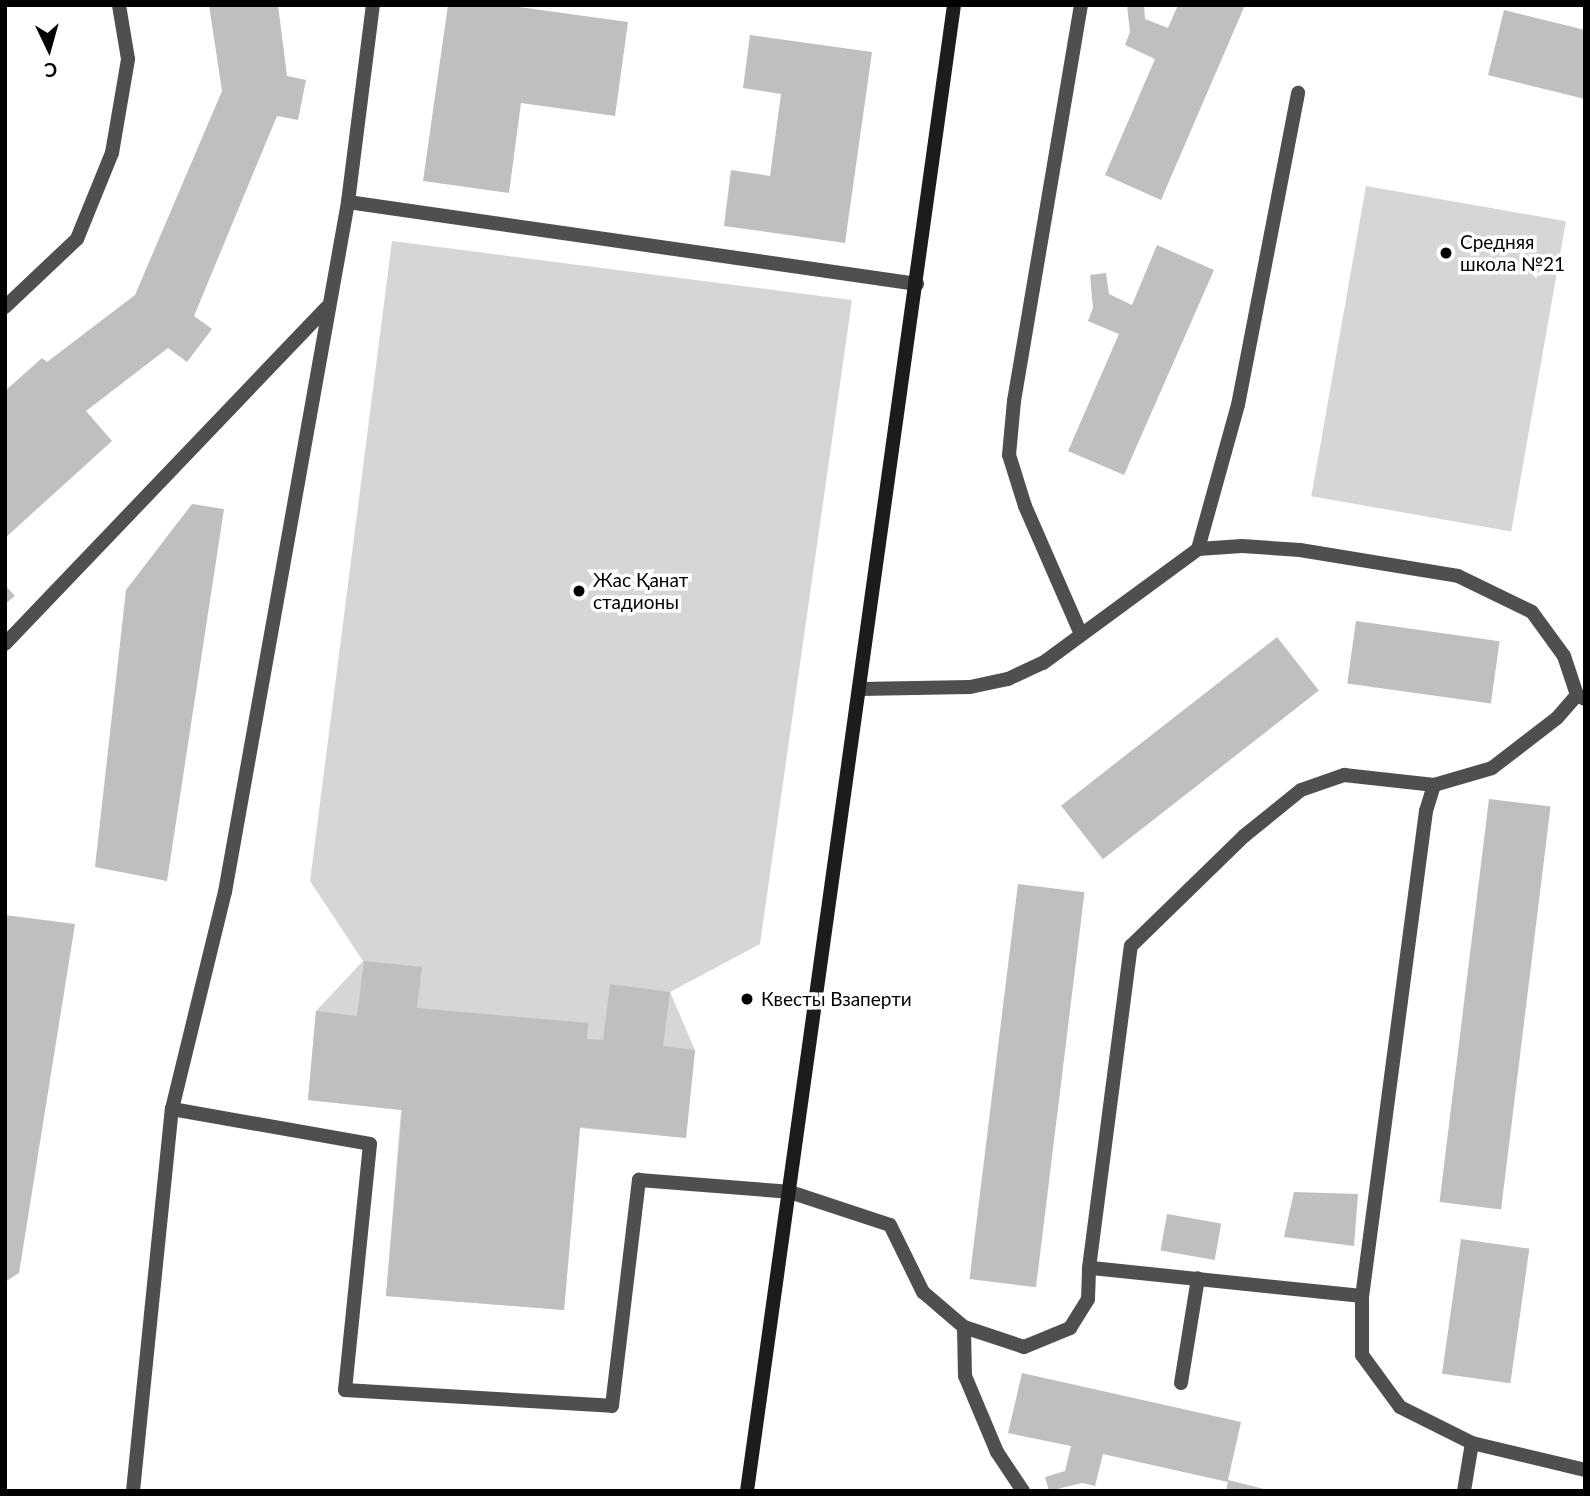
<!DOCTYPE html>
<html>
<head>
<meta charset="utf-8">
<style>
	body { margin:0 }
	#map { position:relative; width:1590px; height:1496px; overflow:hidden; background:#fff; font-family:Lato,sans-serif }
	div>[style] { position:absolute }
	.green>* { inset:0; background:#d6d6d6; transform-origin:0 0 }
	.building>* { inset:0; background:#bfbfbf; transform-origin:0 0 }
	.lane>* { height:14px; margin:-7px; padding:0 7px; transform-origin:7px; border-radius:7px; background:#4f4f4f }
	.street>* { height:14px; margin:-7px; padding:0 7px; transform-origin:7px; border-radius:7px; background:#4f4f4f }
	.secondary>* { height:14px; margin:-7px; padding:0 7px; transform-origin:7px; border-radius:7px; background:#1c1c1c }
	.dots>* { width:19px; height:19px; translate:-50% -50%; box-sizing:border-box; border:4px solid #fff; border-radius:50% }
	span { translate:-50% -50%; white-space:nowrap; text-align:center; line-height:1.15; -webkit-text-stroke:7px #fff; paint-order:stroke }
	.poi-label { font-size:19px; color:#000 }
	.left { translate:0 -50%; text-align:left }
	.frame { position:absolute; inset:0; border:7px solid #000; pointer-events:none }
	.north { position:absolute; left:14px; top:14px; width:70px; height:70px; -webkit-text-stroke:5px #fff; paint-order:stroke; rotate:175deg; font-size:19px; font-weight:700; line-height:28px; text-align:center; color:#000 }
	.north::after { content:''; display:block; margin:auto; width:24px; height:32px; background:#000; clip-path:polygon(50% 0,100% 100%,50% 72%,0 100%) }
</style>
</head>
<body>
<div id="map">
	<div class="green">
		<i style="left:1366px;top:186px;width:203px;height:315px;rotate:10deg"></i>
		<i style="clip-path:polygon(392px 241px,852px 300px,760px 944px,670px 992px,695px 1050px,686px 1138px,580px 1128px,564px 1310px,386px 1296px,401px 1110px,308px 1100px,316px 1011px,363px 961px,310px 881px)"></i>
	</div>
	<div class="building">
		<i style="clip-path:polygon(209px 5px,278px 5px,287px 76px,306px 80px,298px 120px,277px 116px,194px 316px,212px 329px,187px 362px,168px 348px,86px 411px,112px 441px,5px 538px,5px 391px,42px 358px,47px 362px,135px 295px,222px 91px)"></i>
		<i style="clip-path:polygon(448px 5px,505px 5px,628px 22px,615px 116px,521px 103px,509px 193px,423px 181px)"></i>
		<i style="clip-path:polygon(1127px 5px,1144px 5px,1145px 19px,1168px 28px,1178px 5px,1245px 5px,1161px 200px,1105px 175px,1155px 59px,1125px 45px,1130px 32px)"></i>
		<i style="clip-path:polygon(1504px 10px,1585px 30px,1585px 99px,1488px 75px)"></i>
		<i style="clip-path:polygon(750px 35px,872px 52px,845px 243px,724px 226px,731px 170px,770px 176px,781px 94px,743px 88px)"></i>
		<i style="clip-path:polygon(1157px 245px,1214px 270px,1124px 475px,1068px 451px,1119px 334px,1088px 321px,1093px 308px,1090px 275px,1106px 273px,1109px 294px,1132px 305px)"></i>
		<i style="clip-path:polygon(192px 504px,224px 509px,167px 881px,95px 867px,126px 590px)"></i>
		<i style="clip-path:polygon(5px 585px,15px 596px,5px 604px)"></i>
		<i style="left:1356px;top:621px;width:145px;height:63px;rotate:8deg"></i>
		<i style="left:1277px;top:637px;width:68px;height:274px;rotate:52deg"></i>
		<i style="left:1489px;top:799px;width:62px;height:406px;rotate:7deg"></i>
		<i style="left:1018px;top:884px;width:67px;height:398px;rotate:7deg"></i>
		<i style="clip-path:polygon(5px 915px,75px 924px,19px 1273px,5px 1282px)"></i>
		<i style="clip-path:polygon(364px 961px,422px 967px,417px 1008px,588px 1023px,587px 1039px,603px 1040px,610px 984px,670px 992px,663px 1046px,695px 1050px,686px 1138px,580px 1127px,564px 1310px,386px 1296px,402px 1110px,308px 1100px,316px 1011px,357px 1016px)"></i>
		<i style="clip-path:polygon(1294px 1192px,1358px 1194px,1354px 1246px,1284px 1237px)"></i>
		<i style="left:1167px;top:1214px;width:55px;height:37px;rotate:10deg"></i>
		<i style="left:1461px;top:1239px;width:69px;height:136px;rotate:8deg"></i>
		<i style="clip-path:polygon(1022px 1373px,1241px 1422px,1228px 1480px,1272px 1491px,1226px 1491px,1228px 1482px,1103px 1454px,1095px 1486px,1082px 1483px,1049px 1491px,1045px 1477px,1065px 1471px,1071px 1446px,1008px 1433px)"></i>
	</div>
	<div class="lane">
		<i style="left:5px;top:307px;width:99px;rotate:-43.4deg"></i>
		<i style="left:77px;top:239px;width:93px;rotate:-67.9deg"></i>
		<i style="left:112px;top:153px;width:95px;rotate:-80.3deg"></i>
		<i style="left:128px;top:59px;width:55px;rotate:-99.5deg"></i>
		<i style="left:1198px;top:549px;width:149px;rotate:-74.5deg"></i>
		<i style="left:1238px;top:405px;width:318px;rotate:-79.1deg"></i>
		<i style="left:1080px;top:632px;width:137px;rotate:-113.6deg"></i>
		<i style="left:1025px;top:506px;width:53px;rotate:-107.4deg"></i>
		<i style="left:1009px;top:455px;width:54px;rotate:-84.7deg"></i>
		<i style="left:1014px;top:401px;width:402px;rotate:-80.4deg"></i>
		<i style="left:1434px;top:785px;width:27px;rotate:107deg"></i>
		<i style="left:1426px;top:811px;width:489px;rotate:97.5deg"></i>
		<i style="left:1362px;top:1296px;width:59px;rotate:90deg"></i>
		<i style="left:1362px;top:1355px;width:64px;rotate:53.8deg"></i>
		<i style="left:1400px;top:1407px;width:80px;rotate:26.6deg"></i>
		<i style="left:1472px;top:1443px;width:49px;rotate:99.5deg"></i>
		<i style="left:172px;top:1109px;width:201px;rotate:10deg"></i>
		<i style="left:370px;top:1144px;width:247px;rotate:95.8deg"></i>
		<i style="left:345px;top:1390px;width:267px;rotate:3.4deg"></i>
		<i style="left:612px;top:1406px;width:228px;rotate:-83.2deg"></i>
		<i style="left:639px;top:1180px;width:151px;rotate:4.5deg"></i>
		<i style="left:790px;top:1192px;width:105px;rotate:18.3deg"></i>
		<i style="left:890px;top:1225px;width:75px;rotate:63.8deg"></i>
		<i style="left:923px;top:1292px;width:54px;rotate:40.5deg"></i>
		<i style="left:1362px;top:1296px;width:274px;rotate:-174.1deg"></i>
		<i style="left:1089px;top:1268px;width:325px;rotate:-82.6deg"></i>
		<i style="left:1131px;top:946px;width:158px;rotate:-44.2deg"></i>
		<i style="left:1244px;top:836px;width:73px;rotate:-38.9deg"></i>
		<i style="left:1301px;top:790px;width:46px;rotate:-19.2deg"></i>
		<i style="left:1344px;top:775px;width:91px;rotate:6.3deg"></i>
		<i style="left:1434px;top:785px;width:60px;rotate:-16.3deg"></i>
		<i style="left:1492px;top:768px;width:82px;rotate:-37.6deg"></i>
		<i style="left:1557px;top:718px;width:30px;rotate:-49deg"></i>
		<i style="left:1577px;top:695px;width:9px;rotate:27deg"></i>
		<i style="left:1181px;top:1383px;width:106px;rotate:-80.8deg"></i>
		<i style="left:1472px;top:1443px;width:116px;rotate:13.4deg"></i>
		<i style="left:1023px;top:1491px;width:47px;rotate:-123.7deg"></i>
		<i style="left:997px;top:1452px;width:82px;rotate:-112.8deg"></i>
		<i style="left:965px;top:1376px;width:49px;rotate:-91.2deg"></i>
		<i style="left:964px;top:1327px;width:63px;rotate:18.4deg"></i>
		<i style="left:1024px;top:1347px;width:50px;rotate:-22.4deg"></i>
		<i style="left:1070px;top:1328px;width:34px;rotate:-58deg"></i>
		<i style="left:1088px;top:1299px;width:31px;rotate:-88deg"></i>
	</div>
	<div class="street">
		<i style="left:348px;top:202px;width:199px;rotate:-82.8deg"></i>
		<i style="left:5px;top:644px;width:465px;rotate:-46.3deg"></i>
		<i style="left:860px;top:689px;width:110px;rotate:-1deg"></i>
		<i style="left:970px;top:687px;width:39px;rotate:-12deg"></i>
		<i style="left:1008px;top:679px;width:38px;rotate:-25deg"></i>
		<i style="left:1043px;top:663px;width:192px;rotate:-36.3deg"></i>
		<i style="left:1198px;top:549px;width:44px;rotate:-3.9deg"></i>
		<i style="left:1242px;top:546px;width:58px;rotate:3.9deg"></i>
		<i style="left:1300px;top:550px;width:160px;rotate:9.3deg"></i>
		<i style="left:1458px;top:576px;width:82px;rotate:25.9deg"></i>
		<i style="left:1532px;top:612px;width:54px;rotate:54deg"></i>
		<i style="left:1564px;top:656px;width:41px;rotate:71.6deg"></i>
		<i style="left:133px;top:1491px;width:384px;rotate:-84.2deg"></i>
		<i style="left:172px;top:1109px;width:223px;rotate:-76.3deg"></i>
		<i style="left:225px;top:892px;width:701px;rotate:-79.89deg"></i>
		<i style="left:348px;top:202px;width:575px;rotate:8.2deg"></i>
	</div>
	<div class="secondary">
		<i style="left:747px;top:1491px;width:1500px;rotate:-82.07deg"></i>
	</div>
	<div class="dots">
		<i style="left:1446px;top:253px;background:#000"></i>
		<i style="left:579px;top:591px;background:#000"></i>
		<i style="left:747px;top:999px;background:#000"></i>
	</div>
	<div class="poi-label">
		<span class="left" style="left:1460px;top:253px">Средняя<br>школа №21</span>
		<span class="left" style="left:593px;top:591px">Жас Қанат<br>стадионы</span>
		<span class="left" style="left:761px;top:999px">Квесты Взаперти</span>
	</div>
	<div class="frame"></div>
	<div class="north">С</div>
</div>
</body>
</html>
